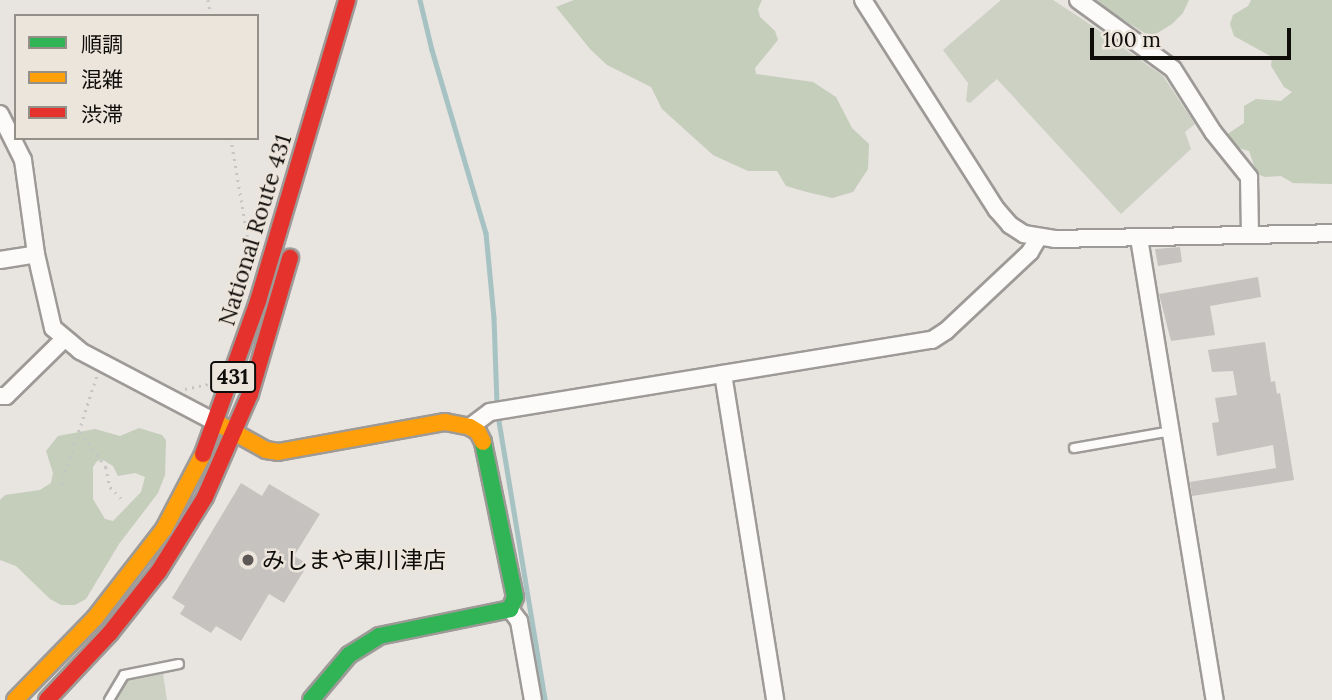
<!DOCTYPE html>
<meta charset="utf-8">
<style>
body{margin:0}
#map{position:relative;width:1332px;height:700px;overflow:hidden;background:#e8e4e0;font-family:Lora,"Noto Sans JP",serif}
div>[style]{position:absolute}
.green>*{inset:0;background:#ccd1c4}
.forest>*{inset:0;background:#c5cdbb}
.stream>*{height:4.5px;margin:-2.25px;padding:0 2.25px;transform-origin:2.25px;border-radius:2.25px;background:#a6c2c3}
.building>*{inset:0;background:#c5c2bf}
.path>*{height:2.5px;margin-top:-1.25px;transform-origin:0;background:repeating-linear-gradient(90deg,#c5c5c3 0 2px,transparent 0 7px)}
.roads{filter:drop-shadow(2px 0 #9d9a97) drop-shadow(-2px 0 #9d9a97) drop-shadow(0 2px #9d9a97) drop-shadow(0 -2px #9d9a97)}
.lane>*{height:8px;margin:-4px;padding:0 4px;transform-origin:4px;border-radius:4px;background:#fcfbfa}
.street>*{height:16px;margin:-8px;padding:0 8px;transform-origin:8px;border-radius:8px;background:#fcfbfa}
.fast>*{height:16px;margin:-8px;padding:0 8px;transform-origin:8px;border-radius:8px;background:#30b455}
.slow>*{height:16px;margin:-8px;padding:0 8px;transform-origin:8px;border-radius:8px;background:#ff9f0a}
.jam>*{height:16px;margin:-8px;padding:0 8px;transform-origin:8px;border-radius:8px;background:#e5322d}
.dots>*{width:19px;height:19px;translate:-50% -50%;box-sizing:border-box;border:4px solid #ece5dc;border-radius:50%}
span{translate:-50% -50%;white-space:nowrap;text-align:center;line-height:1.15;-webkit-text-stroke:5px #ece5dc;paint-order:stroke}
.shield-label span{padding:2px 5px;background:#ece5dc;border:2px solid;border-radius:5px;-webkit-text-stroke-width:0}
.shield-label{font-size:21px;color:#0f0d0a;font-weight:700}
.street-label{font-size:23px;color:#0f0d0a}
.poi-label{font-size:23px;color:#0f0d0a}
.left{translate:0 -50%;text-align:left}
.legend{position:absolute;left:14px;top:14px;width:245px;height:126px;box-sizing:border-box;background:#ece5dc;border:2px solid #948f88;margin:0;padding:9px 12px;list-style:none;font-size:21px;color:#0f0d0a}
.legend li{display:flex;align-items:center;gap:14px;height:35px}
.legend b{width:35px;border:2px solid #948f88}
.scale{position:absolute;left:1090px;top:28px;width:201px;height:32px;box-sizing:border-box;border:4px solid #0f0d0a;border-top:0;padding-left:9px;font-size:21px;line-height:24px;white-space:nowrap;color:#0f0d0a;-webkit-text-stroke:5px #ece5dc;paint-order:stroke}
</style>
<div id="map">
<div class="green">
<i style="clip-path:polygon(1001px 0,1053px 0,1085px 21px,1163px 76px,1195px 124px,1185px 132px,1191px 149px,1121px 214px,997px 79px,970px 103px,966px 101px,968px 83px,943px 50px)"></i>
<i style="clip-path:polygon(163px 674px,167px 700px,116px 700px,125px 681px)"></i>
</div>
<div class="forest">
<i style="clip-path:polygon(574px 0,762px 0,758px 9px,760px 17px,775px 31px,778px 40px,755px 68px,756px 74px,813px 82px,836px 97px,852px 128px,869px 144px,868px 169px,853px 192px,832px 198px,807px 192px,786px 186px,777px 171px,748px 171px,713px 155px,662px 109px,651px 87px,607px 65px,590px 49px,556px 7px)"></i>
<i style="clip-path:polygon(1092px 0,1189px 0,1183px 13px,1172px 24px,1151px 37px)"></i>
<i style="clip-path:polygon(1251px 0,1332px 0,1332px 184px,1293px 183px,1281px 176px,1265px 177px,1257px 174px,1249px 151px,1235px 147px,1226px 135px,1244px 123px,1244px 106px,1256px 99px,1281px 101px,1292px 92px,1284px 87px,1271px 66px,1272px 57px,1234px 36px,1230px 24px,1233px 15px,1248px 6px)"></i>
<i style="clip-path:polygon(evenodd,139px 428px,162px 435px,166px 440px,165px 475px,158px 493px,119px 544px,86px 599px,75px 605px,61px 605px,50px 599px,16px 566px,0 560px,0 500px,5px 495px,40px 490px,51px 483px,53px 473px,46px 451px,58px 436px,95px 429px,120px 436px,139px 428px,103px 460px,113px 466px,118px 476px,135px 473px,145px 477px,141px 492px,113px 521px,105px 519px,93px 499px,93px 467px,97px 461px,103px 460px)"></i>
</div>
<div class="stream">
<i style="left:420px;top:0;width:51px;rotate:76.5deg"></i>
<i style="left:432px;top:50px;width:191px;rotate:73.6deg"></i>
<i style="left:486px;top:233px;width:85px;rotate:84.6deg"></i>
<i style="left:494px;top:318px;width:88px;rotate:88deg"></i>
<i style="left:498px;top:415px;width:289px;rotate:80.6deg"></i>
</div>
<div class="building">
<i style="clip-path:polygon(1180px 247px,1182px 262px,1158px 266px,1155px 249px)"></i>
<i style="clip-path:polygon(1258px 277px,1261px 297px,1210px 306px,1215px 335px,1171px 341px,1159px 294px)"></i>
<i style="clip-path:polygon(1265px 342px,1271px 382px,1275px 381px,1277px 394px,1280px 393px,1294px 480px,1192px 496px,1190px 482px,1276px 468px,1273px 445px,1217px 456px,1212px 423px,1219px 422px,1215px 398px,1237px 395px,1233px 371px,1212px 372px,1208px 350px)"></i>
<i style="clip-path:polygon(241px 483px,262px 496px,269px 484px,320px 514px,294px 556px,308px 564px,284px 603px,269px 594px,241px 641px,216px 626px,211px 633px,180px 614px,185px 606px,172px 598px)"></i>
</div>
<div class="path">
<i style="left:208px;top:0;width:16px;rotate:79deg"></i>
<i style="left:231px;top:138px;width:116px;rotate:80.5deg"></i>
<i style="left:185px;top:389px;width:25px;rotate:-12deg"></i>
<i style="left:80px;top:432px;width:44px;rotate:53.4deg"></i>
<i style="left:106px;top:467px;width:20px;rotate:79deg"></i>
<i style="left:110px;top:487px;width:16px;rotate:45deg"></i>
<i style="left:61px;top:485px;width:116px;rotate:-71.9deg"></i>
</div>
<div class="roads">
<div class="lane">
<i style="left:1074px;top:448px;width:98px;rotate:-9.9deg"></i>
<i style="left:109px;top:700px;width:29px;rotate:-59deg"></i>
<i style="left:124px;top:675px;width:56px;rotate:-11.3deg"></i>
</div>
<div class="street">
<i style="left:863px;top:0;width:249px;rotate:57.5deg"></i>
<i style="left:997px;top:210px;width:20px;rotate:49deg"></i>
<i style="left:1010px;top:225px;width:17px;rotate:33deg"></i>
<i style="left:1024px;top:234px;width:31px;rotate:9deg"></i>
<i style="left:1055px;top:239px;width:277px;rotate:-1.2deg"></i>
<i style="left:1078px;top:0;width:117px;rotate:36deg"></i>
<i style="left:1173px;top:69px;width:75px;rotate:57.6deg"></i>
<i style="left:1213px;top:132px;width:58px;rotate:51.3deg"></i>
<i style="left:1249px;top:177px;width:58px;rotate:89deg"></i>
<i style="left:0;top:114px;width:51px;rotate:63.4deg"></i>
<i style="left:23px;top:160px;width:95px;rotate:82.1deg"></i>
<i style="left:36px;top:254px;width:76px;rotate:77.1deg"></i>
<i style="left:53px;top:328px;width:35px;rotate:40deg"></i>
<i style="left:80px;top:351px;width:155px;rotate:27.7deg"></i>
<i style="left:1139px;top:238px;width:468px;rotate:80.7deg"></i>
<i style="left:0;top:260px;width:36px;rotate:-9deg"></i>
<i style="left:723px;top:374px;width:330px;rotate:80.9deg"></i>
<i style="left:0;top:396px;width:6px"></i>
<i style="left:6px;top:396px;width:80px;rotate:-44.5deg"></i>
<i style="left:470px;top:427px;width:25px;rotate:-37deg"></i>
<i style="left:490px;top:412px;width:448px;rotate:-9.3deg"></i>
<i style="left:932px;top:340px;width:17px;rotate:-33deg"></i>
<i style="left:946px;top:331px;width:115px;rotate:-43.2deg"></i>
<i style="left:1030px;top:252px;width:16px;rotate:-60deg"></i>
<i style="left:510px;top:609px;width:15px;rotate:53deg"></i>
<i style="left:519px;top:621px;width:80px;rotate:80deg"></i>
</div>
<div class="fast">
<i style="left:311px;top:700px;width:59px;rotate:-49.8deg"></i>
<i style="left:349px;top:655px;width:36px;rotate:-32deg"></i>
<i style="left:379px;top:636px;width:134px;rotate:-11.6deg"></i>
<i style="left:510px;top:609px;width:13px;rotate:-67deg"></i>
<i style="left:515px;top:597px;width:158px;rotate:-101.7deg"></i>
</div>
<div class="slow">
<i style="left:221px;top:425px;width:51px;rotate:29.1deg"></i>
<i style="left:266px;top:450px;width:12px;rotate:9deg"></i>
<i style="left:278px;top:452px;width:170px;rotate:-10.2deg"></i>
<i style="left:445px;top:422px;width:25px;rotate:11deg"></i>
<i style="left:470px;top:427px;width:9px;rotate:32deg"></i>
<i style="left:478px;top:432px;width:11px;rotate:63deg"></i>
<i style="left:15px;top:700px;width:115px;rotate:-45.7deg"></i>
<i style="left:95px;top:618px;width:113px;rotate:-52.2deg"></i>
<i style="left:164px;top:529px;width:85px;rotate:-62.5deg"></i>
</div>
<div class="jam">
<i style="left:203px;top:454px;width:163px;rotate:-70.2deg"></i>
<i style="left:258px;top:301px;width:314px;rotate:-73.5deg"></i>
<i style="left:47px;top:700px;width:92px;rotate:-46.8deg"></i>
<i style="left:110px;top:633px;width:79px;rotate:-51.7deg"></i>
<i style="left:159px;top:571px;width:87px;rotate:-58.1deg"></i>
<i style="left:205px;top:497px;width:112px;rotate:-66.4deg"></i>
<i style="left:250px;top:394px;width:142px;rotate:-73.6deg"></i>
</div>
</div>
<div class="dots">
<i style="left:248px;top:560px;background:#5b5855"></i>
</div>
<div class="shield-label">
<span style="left:233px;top:377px">431</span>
</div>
<div class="street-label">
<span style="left:255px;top:230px;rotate:-73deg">National Route 431</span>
</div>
<div class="poi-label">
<span class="left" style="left:262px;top:560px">みしまや東川津店</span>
</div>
<ul class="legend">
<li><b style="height:9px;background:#30b455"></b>順調</li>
<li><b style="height:9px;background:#ff9f0a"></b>混雑</li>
<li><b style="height:9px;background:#e5322d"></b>渋滞</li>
</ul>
<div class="scale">100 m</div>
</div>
